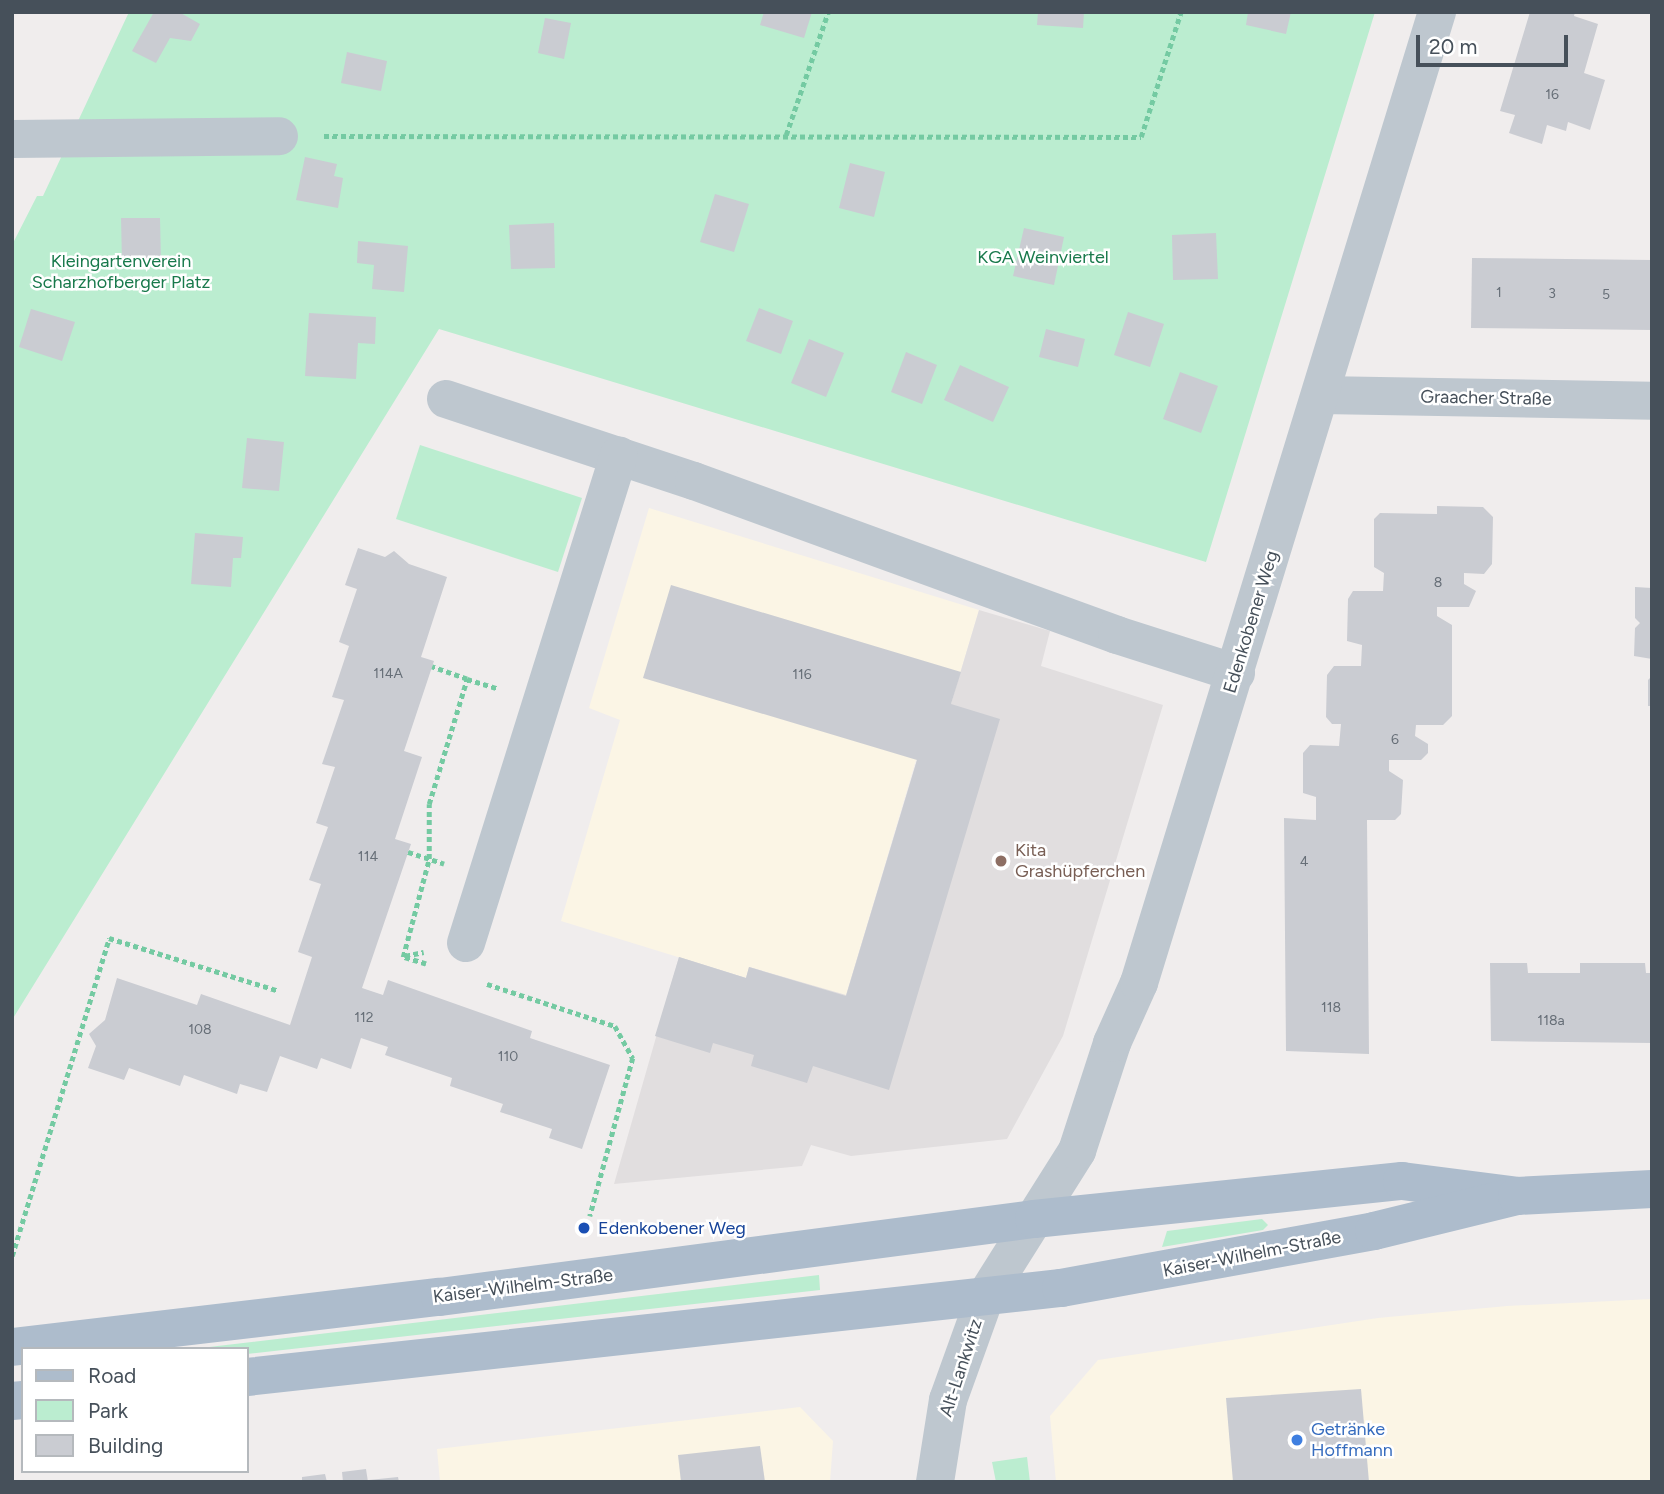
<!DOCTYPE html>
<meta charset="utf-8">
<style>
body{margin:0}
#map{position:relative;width:1664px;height:1494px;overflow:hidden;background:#f0eded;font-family:Figtree,sans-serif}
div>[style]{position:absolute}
.commercial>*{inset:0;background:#fbf5e5}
.education>*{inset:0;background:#e1dedf}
.green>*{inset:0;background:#bbedd0}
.building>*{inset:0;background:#caccd2}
.path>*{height:4.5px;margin-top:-2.25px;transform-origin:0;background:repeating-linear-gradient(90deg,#74caa2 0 5px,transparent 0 8.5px)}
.minor>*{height:38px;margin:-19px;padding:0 19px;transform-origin:19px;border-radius:19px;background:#bec7cf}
.major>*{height:38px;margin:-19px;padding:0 19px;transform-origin:19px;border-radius:19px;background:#adbccc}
.dots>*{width:19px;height:19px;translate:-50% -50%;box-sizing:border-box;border:4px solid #fff;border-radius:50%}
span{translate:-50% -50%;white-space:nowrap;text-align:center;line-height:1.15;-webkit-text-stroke:5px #fff;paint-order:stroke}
.number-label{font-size:14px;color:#676f78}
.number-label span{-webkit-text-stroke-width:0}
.park-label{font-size:18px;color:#18794b}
.street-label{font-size:18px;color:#46505a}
.education-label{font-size:18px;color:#785e54}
.left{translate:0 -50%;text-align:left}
.transit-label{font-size:18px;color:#164399}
.shop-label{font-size:18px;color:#366cbe}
.frame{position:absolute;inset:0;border:14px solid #46505a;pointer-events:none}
.legend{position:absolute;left:21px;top:1347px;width:228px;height:126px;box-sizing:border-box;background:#fff;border:2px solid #b5b9bd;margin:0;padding:9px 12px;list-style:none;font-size:21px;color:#46505a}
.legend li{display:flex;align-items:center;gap:14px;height:35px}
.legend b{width:35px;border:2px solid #b5b9bd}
.scale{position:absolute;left:1416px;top:35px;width:152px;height:32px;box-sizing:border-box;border:4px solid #46505a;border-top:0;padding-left:9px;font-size:21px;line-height:24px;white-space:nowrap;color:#46505a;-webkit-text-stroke:5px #fff;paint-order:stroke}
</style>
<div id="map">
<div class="commercial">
<i style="clip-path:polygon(649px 508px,979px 610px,933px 764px,916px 760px,846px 996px,750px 967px,746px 978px,561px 921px,620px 720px,589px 708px)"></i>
<i style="clip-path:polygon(1652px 1299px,1652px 1482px,1056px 1482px,1050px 1416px,1098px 1360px,1378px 1318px,1507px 1306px)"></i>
<i style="clip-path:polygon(800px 1407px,833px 1441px,830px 1482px,440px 1482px,437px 1449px)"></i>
</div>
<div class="education">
<i style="clip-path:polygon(979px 610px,1050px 631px,1041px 666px,1163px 705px,1063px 1036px,1007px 1139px,851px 1156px,811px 1145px,802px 1166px,614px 1184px,679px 957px,746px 978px,749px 967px,846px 995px,917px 760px,933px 764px)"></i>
</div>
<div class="green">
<i style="clip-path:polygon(129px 12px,1375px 12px,1206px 562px,439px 329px,12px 1020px,12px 245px,37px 196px,43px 196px)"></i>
<i style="clip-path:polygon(420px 445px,582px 498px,558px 572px,396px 519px)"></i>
<i style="clip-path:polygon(1262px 1219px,1268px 1225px,1263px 1230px,1162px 1247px,1167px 1231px)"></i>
<i style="clip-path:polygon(819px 1275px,820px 1290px,247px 1354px,247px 1349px,192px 1349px)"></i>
<i style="clip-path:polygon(1027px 1457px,1030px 1482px,996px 1482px,992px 1462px)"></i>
</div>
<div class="building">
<i style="clip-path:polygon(154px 12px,179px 12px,200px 24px,191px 41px,170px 38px,156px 63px,132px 51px)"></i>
<i style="clip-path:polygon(764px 12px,812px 12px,804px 38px,760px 25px)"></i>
<i style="clip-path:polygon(1038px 12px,1084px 12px,1083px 28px,1037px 25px)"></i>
<i style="clip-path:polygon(1248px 12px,1291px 12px,1286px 34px,1246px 25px)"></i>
<i style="clip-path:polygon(1530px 12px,1575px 12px,1574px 16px,1598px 24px,1584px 73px,1605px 80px,1590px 130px,1568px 122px,1566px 131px,1547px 125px,1542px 144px,1509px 133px,1515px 115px,1500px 111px)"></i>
<i style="clip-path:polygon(545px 18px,571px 23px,564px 59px,538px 53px)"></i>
<i style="clip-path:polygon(347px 52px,387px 61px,381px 91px,341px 83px)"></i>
<i style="clip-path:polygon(305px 157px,337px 164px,334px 176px,343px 178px,338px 208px,296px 200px)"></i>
<i style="clip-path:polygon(850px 163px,885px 172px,874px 217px,839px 208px)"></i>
<i style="clip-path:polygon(715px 194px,749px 204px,734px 252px,700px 242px)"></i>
<i style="clip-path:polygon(121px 218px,160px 218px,161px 261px,122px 262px)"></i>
<i style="clip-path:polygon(554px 223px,555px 268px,511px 269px,509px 225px)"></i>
<i style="clip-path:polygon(1024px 228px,1064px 237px,1054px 285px,1013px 276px)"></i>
<i style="clip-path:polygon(1216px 233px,1218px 279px,1173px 280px,1172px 235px)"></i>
<i style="clip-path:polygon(358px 241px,408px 246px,404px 292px,372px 289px,374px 265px,357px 263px)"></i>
<i style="clip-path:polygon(1472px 258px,1652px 260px,1652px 330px,1471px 328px)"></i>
<i style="clip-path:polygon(759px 308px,793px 321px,781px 354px,746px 341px)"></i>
<i style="clip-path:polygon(31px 309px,75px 322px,62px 361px,19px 347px)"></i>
<i style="clip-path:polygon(1128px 312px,1164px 324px,1150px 367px,1114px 355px)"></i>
<i style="clip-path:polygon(309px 313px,376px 317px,375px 344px,358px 343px,356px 379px,305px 376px)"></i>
<i style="clip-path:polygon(1046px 329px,1085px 339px,1078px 367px,1039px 357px)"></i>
<i style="clip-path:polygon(809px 339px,844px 353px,826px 397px,791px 383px)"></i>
<i style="clip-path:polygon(906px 352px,937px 365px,922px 404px,891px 392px)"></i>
<i style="clip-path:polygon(960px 365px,1009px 387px,993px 422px,944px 400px)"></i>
<i style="clip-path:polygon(1180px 372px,1218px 386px,1201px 433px,1163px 419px)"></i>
<i style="clip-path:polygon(247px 438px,284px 442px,279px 491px,242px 488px)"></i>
<i style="clip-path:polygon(1437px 506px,1483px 507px,1493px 517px,1492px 564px,1484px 574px,1464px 573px,1464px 584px,1476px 591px,1469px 607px,1437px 607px,1437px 616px,1452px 625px,1452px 716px,1443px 725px,1416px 725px,1415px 736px,1428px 744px,1428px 753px,1421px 760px,1389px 760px,1389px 771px,1403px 780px,1401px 814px,1395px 820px,1367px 820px,1369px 1054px,1286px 1051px,1284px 818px,1316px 820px,1316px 797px,1303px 793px,1303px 753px,1310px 745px,1339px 746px,1341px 724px,1332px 724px,1326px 717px,1327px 675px,1334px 666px,1361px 666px,1362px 645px,1347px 641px,1348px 599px,1353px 591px,1383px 591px,1384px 573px,1374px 567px,1374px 519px,1380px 513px,1437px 514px)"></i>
<i style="clip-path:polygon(195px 533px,243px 537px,241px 558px,233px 558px,231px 587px,191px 584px)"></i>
<i style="clip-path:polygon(358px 548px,385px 557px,394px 551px,409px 564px,447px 577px,421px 657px,434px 661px,404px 751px,422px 757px,395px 839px,411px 844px,362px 988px,383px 995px,388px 980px,532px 1031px,530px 1038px,610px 1065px,582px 1149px,549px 1138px,552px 1129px,500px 1112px,503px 1104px,450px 1086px,452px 1078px,385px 1055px,388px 1047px,361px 1038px,351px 1069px,321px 1058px,317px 1069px,280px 1056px,267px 1092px,240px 1084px,237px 1094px,184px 1075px,180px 1086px,129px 1068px,124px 1080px,88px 1068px,96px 1046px,89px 1034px,105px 1020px,117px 978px,197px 1005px,201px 994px,290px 1025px,312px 957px,298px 952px,321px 884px,309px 880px,328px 827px,316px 823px,335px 767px,322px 764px,344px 700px,332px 697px,349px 646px,339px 642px,357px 589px,345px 585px)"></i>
<i style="clip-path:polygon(671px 585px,961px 672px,951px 704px,1000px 719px,889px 1090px,813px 1066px,807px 1083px,751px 1066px,754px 1055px,713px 1043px,710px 1053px,655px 1036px,679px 957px,746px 978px,749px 967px,846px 996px,917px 760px,643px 678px)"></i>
<i style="clip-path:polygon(1635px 587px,1652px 588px,1652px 659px,1634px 656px,1635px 628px,1640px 623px,1635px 618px)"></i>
<i style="clip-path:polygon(1652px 676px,1652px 706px,1648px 706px,1648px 680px)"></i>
<i style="clip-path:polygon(1490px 963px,1527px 963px,1528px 973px,1580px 973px,1580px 963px,1645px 963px,1646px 973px,1652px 973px,1652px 1043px,1491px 1041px)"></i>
<i style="clip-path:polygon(1361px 1389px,1369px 1482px,1233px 1482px,1226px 1398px)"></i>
<i style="clip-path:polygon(760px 1446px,765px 1482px,681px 1482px,678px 1455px)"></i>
<i style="clip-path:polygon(366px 1469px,368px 1482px,343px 1482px,342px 1472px)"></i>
<i style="clip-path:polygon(325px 1474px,327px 1482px,302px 1482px,302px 1477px)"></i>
<i style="clip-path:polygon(398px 1477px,399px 1482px,369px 1482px,369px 1480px)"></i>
</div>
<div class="path">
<i style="left:786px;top:135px;width:130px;rotate:-71.1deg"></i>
<i style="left:324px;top:136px;width:817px;rotate:0.07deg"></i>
<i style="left:1141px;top:137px;width:131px;rotate:-72.3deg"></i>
<i style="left:467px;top:679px;width:31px;rotate:17deg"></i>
<i style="left:408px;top:852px;width:38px;rotate:18deg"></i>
<i style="left:405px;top:956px;width:19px;rotate:-12deg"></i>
<i style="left:426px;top:964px;width:24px;rotate:-163deg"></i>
<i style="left:403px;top:957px;width:101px;rotate:-75.1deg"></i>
<i style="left:429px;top:859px;width:55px;rotate:-90deg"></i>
<i style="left:429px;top:804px;width:131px;rotate:-73.1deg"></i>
<i style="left:467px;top:679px;width:37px;rotate:-161deg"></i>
<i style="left:487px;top:984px;width:135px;rotate:18.2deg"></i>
<i style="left:615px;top:1026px;width:37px;rotate:61deg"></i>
<i style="left:633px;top:1058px;width:164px;rotate:105.2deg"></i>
<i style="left:12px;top:1256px;width:332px;rotate:-73deg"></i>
<i style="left:109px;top:938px;width:178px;rotate:17.3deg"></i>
</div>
<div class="minor">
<i style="left:12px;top:139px;width:267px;rotate:-0.6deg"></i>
<i style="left:1321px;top:395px;width:331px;rotate:1deg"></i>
<i style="left:446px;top:399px;width:261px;rotate:18.3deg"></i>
<i style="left:694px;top:481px;width:450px;rotate:20deg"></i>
<i style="left:1117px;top:635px;width:125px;rotate:17.7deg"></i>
<i style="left:466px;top:943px;width:511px;rotate:-72.59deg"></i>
<i style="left:935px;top:1482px;width:83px;rotate:-81deg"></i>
<i style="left:948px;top:1400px;width:109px;rotate:-70.2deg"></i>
<i style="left:985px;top:1297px;width:173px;rotate:-57.8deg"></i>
<i style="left:1077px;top:1151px;width:114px;rotate:-72deg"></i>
<i style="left:1112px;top:1043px;width:66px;rotate:-65.8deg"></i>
<i style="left:1139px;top:983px;width:1016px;rotate:-72.94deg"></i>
</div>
<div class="major">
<i style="left:12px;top:1347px;width:431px;rotate:-6.7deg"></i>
<i style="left:440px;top:1297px;width:599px;rotate:-7.48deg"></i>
<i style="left:1034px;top:1219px;width:370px;rotate:-5.9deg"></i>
<i style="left:1402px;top:1181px;width:116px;rotate:7.4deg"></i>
<i style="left:247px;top:1377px;width:819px;rotate:-6.24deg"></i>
<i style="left:1061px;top:1288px;width:318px;rotate:-10.3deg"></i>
<i style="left:1374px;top:1231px;width:147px;rotate:-13.8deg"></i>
<i style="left:1517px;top:1196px;width:135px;rotate:-3deg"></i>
<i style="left:12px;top:1401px;width:11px;rotate:-5deg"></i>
</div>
<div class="dots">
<i style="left:1001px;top:861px;background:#8d6e63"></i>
<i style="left:584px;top:1228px;background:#1a4fb4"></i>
<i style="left:1297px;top:1440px;background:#3f7fe0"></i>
</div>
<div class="number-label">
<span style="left:1552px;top:95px">16</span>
<span style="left:1499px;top:293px">1</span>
<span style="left:1552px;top:294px">3</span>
<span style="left:1606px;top:295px">5</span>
<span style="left:1438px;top:583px">8</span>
<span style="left:388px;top:674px">114A</span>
<span style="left:802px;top:675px">116</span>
<span style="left:1395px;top:740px">6</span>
<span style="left:368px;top:857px">114</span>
<span style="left:1304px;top:862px">4</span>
<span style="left:1331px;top:1008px">118</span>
<span style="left:364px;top:1018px">112</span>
<span style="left:1551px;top:1021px">118a</span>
<span style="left:200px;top:1030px">108</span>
<span style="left:508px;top:1057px">110</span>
</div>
<div class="park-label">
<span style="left:1043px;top:257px">KGA Weinviertel</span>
<span style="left:121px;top:272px">Kleingartenverein<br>Scharzhofberger Platz</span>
</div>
<div class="street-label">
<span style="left:1486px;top:398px;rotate:1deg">Graacher Straße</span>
<span style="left:1251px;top:622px;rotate:-73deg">Edenkobener Weg</span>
<span style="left:1252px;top:1254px;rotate:-11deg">Kaiser-Wilhelm-Straße</span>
<span style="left:523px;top:1286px;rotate:-7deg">Kaiser-Wilhelm-Straße</span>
<span style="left:961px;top:1368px;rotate:-72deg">Alt-Lankwitz</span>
</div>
<div class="education-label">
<span class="left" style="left:1015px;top:861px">Kita<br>Grashüpferchen</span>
</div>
<div class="transit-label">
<span class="left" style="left:598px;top:1228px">Edenkobener Weg</span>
</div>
<div class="shop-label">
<span class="left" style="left:1311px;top:1440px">Getränke<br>Hoffmann</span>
</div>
<div class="frame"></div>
<ul class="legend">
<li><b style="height:9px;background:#adbccc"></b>Road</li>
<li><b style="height:19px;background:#bbedd0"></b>Park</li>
<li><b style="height:19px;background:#caccd2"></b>Building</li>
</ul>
<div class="scale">20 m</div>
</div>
